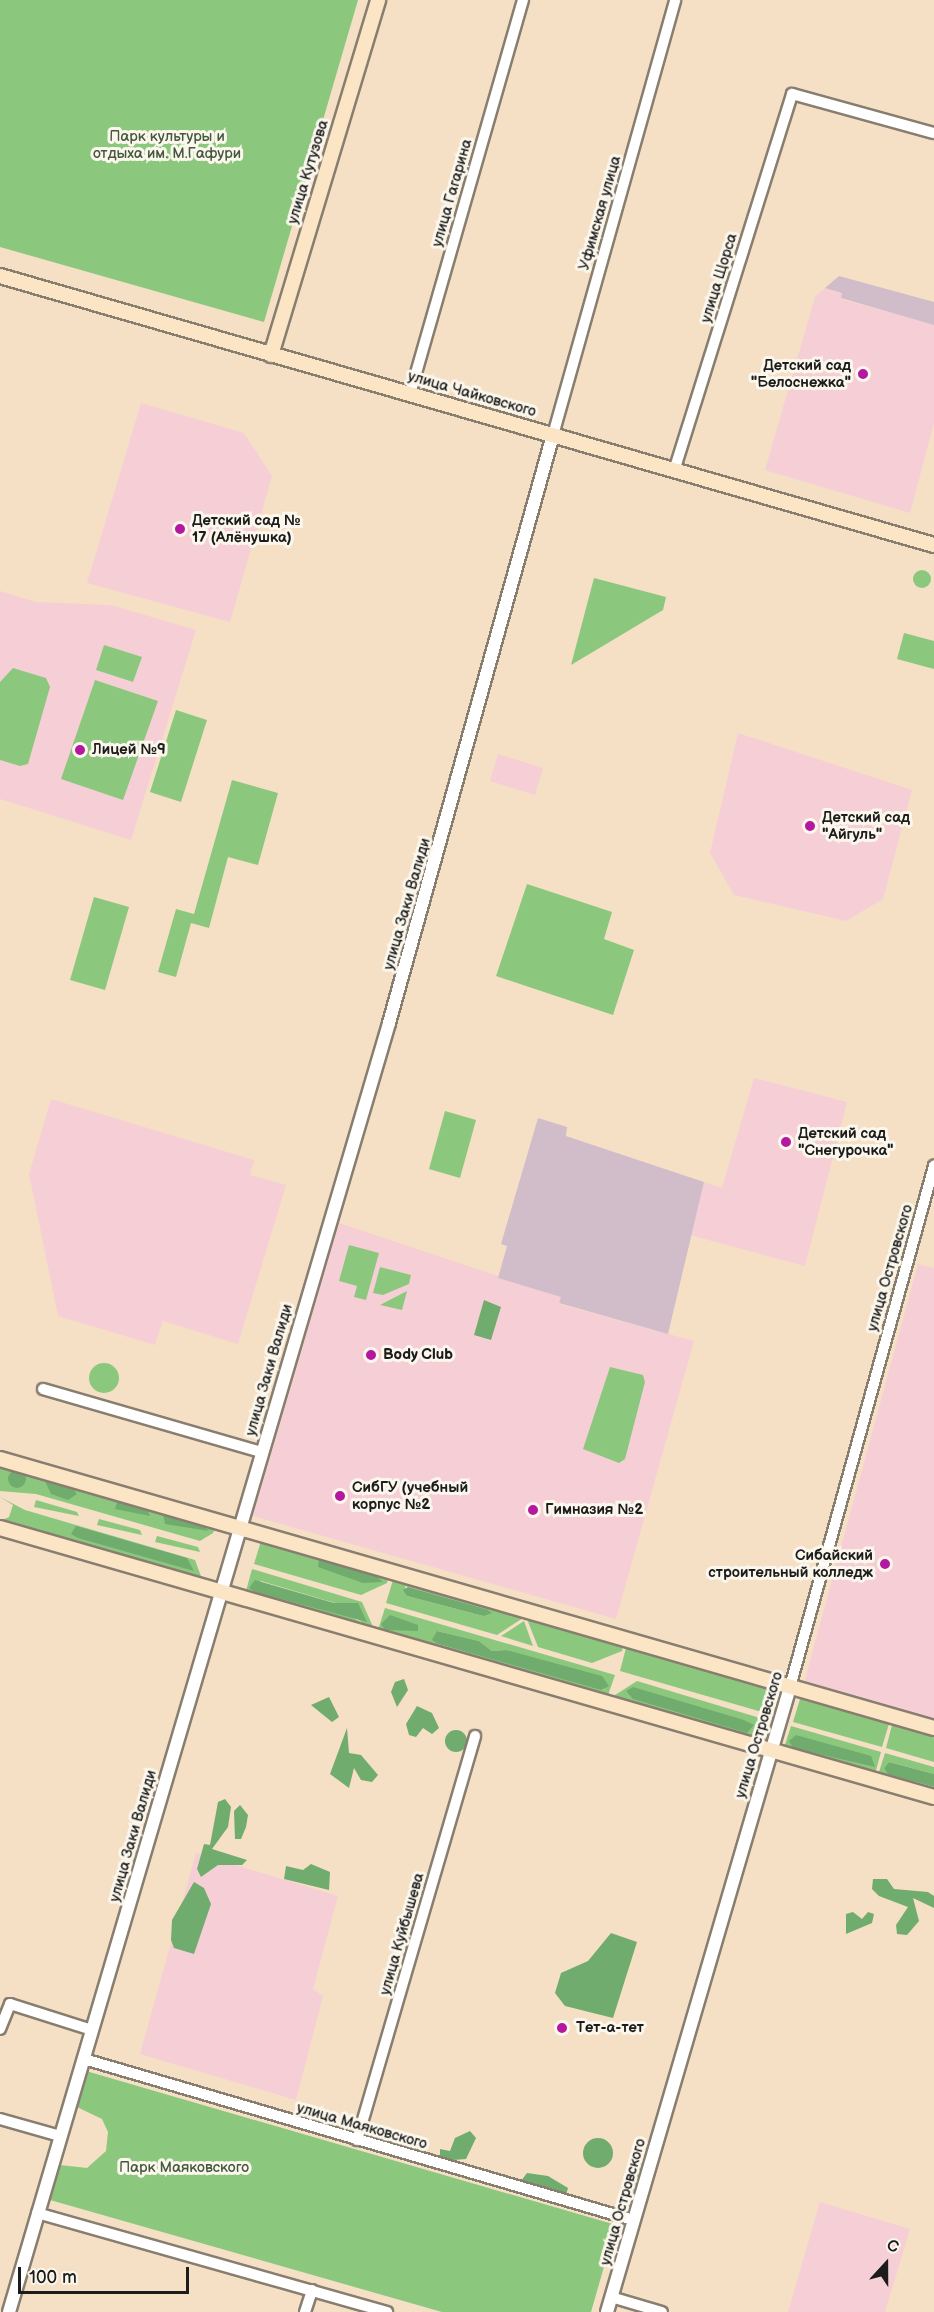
<!DOCTYPE html>
<meta charset="utf-8">
<style>
body{margin:0}
#map{position:relative;width:934px;height:2312px;overflow:hidden;background:#f5dfc5;font-family:"Balsamiq Sans",sans-serif}
div>[style]{position:absolute}
.built>*{inset:0;background:#f6cfd6}
.industrial>*{inset:0;background:#d1bdc9}
.green>*{inset:0;background:#8bc87e}
.round{border-radius:50%}
.forest>*{inset:0;background:#70ac6d}
.roads{filter:drop-shadow(2px 0 #887e70) drop-shadow(-2px 0 #887e70) drop-shadow(0 2px #887e70) drop-shadow(0 -2px #887e70)}
.minor>*{height:10px;margin:-5px;padding:0 5px;transform-origin:5px;border-radius:5px;background:#fff}
.tertiary>*{height:12px;margin:-6px;padding:0 6px;transform-origin:6px;border-radius:6px;background:#fff}
.secondary>*{height:14px;margin:-7px;padding:0 7px;transform-origin:7px;border-radius:7px;background:#fce5c4}
.dots>*{width:16px;height:16px;translate:-50% -50%;box-sizing:border-box;border:3px solid #fbf7ec;border-radius:50%}
span{translate:-50% -50%;white-space:nowrap;text-align:center;line-height:1.15;-webkit-text-stroke:6px #fbf7ec;paint-order:stroke}
.park-label{font-size:15px;color:#43583e}
.street-label{font-size:15px;color:#1c1c1c}
.poi-label{font-size:15px;color:#1c1c1c;font-weight:700}
.right{translate:-100% -50%;text-align:right}
.left{translate:0 -50%;text-align:left}
.north{position:absolute;left:856px;top:2234px;width:60px;height:60px;-webkit-text-stroke:4px #fbf7ec;paint-order:stroke;rotate:21deg;font-size:16px;font-weight:700;line-height:24px;text-align:center;color:#1c1c1c}
.north::after{content:'';display:block;margin:auto;width:21px;height:27px;background:#1c1c1c;clip-path:polygon(50% 0,100% 100%,50% 72%,0 100%)}
.scale{position:absolute;left:18px;top:2267px;width:171px;height:27px;box-sizing:border-box;border:3px solid #1c1c1c;border-top:0;padding-left:8px;font-size:18px;line-height:21px;white-space:nowrap;color:#1c1c1c;-webkit-text-stroke:4px #fbf7ec;paint-order:stroke}
</style>
<div id="map">
<div class="built">
<i style="clip-path:polygon(825px 288px,842px 293px,841px 299px,934px 324px,934px 423px,910px 513px,765px 470px,815px 297px)"></i>
<i style="clip-path:polygon(141px 403px,244px 433px,272px 476px,230px 622px,87px 583px)"></i>
<i style="clip-path:polygon(0 591px,36px 602px,111px 605px,196px 630px,131px 840px,0 799px)"></i>
<i style="clip-path:polygon(738px 733px,912px 790px,883px 899px,846px 921px,734px 895px,710px 853px)"></i>
<i style="clip-path:polygon(498px 754px,543px 768px,535px 795px,490px 781px)"></i>
<i style="clip-path:polygon(754px 1078px,847px 1102px,805px 1266px,690px 1235px,704px 1182px,722px 1188px)"></i>
<i style="clip-path:polygon(51px 1099px,254px 1160px,250px 1175px,286px 1185px,238px 1344px,163px 1321px,155px 1345px,58px 1316px,29px 1174px)"></i>
<i style="clip-path:polygon(339px 1223px,561px 1297px,559px 1304px,694px 1341px,616px 1619px,253px 1516px)"></i>
<i style="clip-path:polygon(918px 1264px,934px 1268px,934px 1725px,808px 1690px,804px 1683px)"></i>
<i style="clip-path:polygon(196px 1853px,338px 1896px,313px 1989px,323px 1996px,296px 2100px,140px 2054px)"></i>
<i style="clip-path:polygon(820px 2202px,910px 2229px,885px 2312px,788px 2312px)"></i>
</div>
<div class="industrial">
<i style="clip-path:polygon(839px 276px,934px 302px,934px 325px,841px 298px,842px 293px,825px 288px)"></i>
<i style="clip-path:polygon(538px 1118px,567px 1127px,566px 1136px,704px 1182px,668px 1334px,559px 1303px,561px 1297px,498px 1278px,507px 1246px,501px 1244px)"></i>
</div>
<div class="green">
<i style="clip-path:polygon(0 0,358px 0,264px 322px,0 247px)"></i>
<i class="round" style="left:913px;top:570px;width:18px;height:18px"></i>
<i style="clip-path:polygon(594px 578px,666px 597px,663px 610px,571px 665px)"></i>
<i style="clip-path:polygon(904px 633px,934px 641px,934px 669px,897px 659px)"></i>
<i style="clip-path:polygon(104px 645px,142px 657px,133px 682px,96px 670px)"></i>
<i style="clip-path:polygon(13px 668px,46px 678px,50px 687px,28px 764px,20px 766px,0 760px,0 682px)"></i>
<i style="clip-path:polygon(95px 680px,158px 701px,123px 800px,61px 779px)"></i>
<i style="clip-path:polygon(176px 710px,207px 720px,181px 802px,150px 792px)"></i>
<i style="clip-path:polygon(232px 780px,278px 793px,258px 865px,228px 857px,209px 928px,191px 923px,176px 977px,158px 972px,176px 909px,194px 914px)"></i>
<i style="clip-path:polygon(527px 884px,612px 912px,604px 939px,634px 950px,613px 1015px,496px 976px)"></i>
<i style="clip-path:polygon(94px 897px,129px 907px,105px 990px,70px 980px)"></i>
<i style="clip-path:polygon(445px 1111px,476px 1120px,460px 1178px,429px 1169px)"></i>
<i style="clip-path:polygon(349px 1245px,379px 1253px,366px 1300px,354px 1297px,357px 1286px,339px 1281px)"></i>
<i style="clip-path:polygon(380px 1267px,411px 1275px,409px 1284px,383px 1295px,373px 1293px)"></i>
<i style="clip-path:polygon(407px 1291px,402px 1310px,380px 1305px)"></i>
<i class="round" style="left:89px;top:1363px;width:30px;height:30px"></i>
<i style="clip-path:polygon(610px 1367px,643px 1375px,645px 1382px,625px 1459px,619px 1463px,583px 1449px)"></i>
<i style="clip-path:polygon(0 1467px,215px 1528px,213px 1533px,200px 1541px,36px 1494px,0 1491px)"></i>
<i style="clip-path:polygon(0 1497px,25px 1510px,195px 1560px,202px 1579px,0 1521px,9px 1517px,13px 1505px)"></i>
<i style="clip-path:polygon(36px 1500px,77px 1512px,79px 1516px,34px 1507px)"></i>
<i style="clip-path:polygon(99px 1519px,140px 1530px,142px 1535px,97px 1525px)"></i>
<i style="clip-path:polygon(157px 1536px,198px 1547px,200px 1552px,155px 1542px)"></i>
<i style="clip-path:polygon(261px 1541px,388px 1578px,387px 1583px,361px 1595px,254px 1564px)"></i>
<i style="clip-path:polygon(evenodd,252px 1569px,362px 1602px,374px 1629px,246px 1591px,252px 1569px,261px 1581px,335px 1603px,363px 1623px,343px 1613px,249px 1588px,261px 1581px)"></i>
<i style="clip-path:polygon(evenodd,393px 1580px,523px 1618px,497px 1635px,386px 1603px,393px 1580px,405px 1586px,408px 1587px,486px 1609px,483px 1616px,407px 1596px,405px 1586px)"></i>
<i style="clip-path:polygon(evenodd,385px 1608px,615px 1675px,608px 1695px,378px 1630px,385px 1608px,437px 1631px,479px 1641px,492px 1651px,506px 1650px,606px 1690px,438px 1644px,437px 1631px)"></i>
<i style="clip-path:polygon(527px 1619px,623px 1647px,622px 1651px,592px 1663px,538px 1647px)"></i>
<i style="clip-path:polygon(524px 1621px,533px 1646px,501px 1636px)"></i>
<i style="clip-path:polygon(626px 1648px,770px 1690px,762px 1712px,620px 1671px)"></i>
<i style="clip-path:polygon(637px 1681px,760px 1718px,752px 1738px,612px 1697px)"></i>
<i style="clip-path:polygon(800px 1699px,889px 1724px,882px 1747px,793px 1722px)"></i>
<i style="clip-path:polygon(892px 1725px,934px 1737px,934px 1762px,886px 1748px)"></i>
<i style="clip-path:polygon(791px 1726px,881px 1752px,875px 1774px,784px 1748px)"></i>
<i style="clip-path:polygon(885px 1753px,934px 1767px,934px 1774px,889px 1762px,884px 1768px,934px 1790px,878px 1775px)"></i>
<i style="clip-path:polygon(86px 2071px,616px 2225px,591px 2312px,442px 2312px,50px 2200px,60px 2165px,87px 2168px,106px 2151px,108px 2132px,102px 2119px,77px 2107px)"></i>
</div>
<div class="forest">
<i style="clip-path:polygon(484px 1300px,501px 1307px,491px 1340px,474px 1335px)"></i>
<i class="round" style="left:8px;top:1470px;width:18px;height:18px"></i>
<i style="clip-path:polygon(45px 1481px,74px 1490px,77px 1494px,68px 1500px,51px 1494px)"></i>
<i style="clip-path:polygon(117px 1502px,148px 1511px,150px 1516px,115px 1509px)"></i>
<i style="clip-path:polygon(163px 1514px,203px 1526px,209px 1531px,165px 1524px)"></i>
<i style="clip-path:polygon(76px 1526px,187px 1558px,194px 1571px,78px 1538px,71px 1534px)"></i>
<i style="clip-path:polygon(319px 1560px,376px 1576px,383px 1582px,363px 1583px,318px 1567px)"></i>
<i style="clip-path:polygon(255px 1580px,334px 1603px,358px 1603px,367px 1622px,255px 1592px,249px 1588px)"></i>
<i style="clip-path:polygon(408px 1587px,486px 1609px,492px 1613px,483px 1616px,407px 1596px,403px 1590px)"></i>
<i style="clip-path:polygon(390px 1615px,418px 1625px,418px 1631px,385px 1630px,381px 1624px)"></i>
<i style="clip-path:polygon(437px 1631px,479px 1641px,492px 1651px,506px 1650px,602px 1676px,609px 1686px,601px 1690px,438px 1644px,432px 1640px)"></i>
<i style="clip-path:polygon(404px 1679px,408px 1690px,397px 1707px,391px 1692px,395px 1682px)"></i>
<i style="clip-path:polygon(633px 1687px,744px 1720px,754px 1725px,747px 1733px,633px 1699px,626px 1691px)"></i>
<i style="clip-path:polygon(329px 1697px,339px 1717px,332px 1722px,311px 1705px)"></i>
<i style="clip-path:polygon(417px 1706px,432px 1713px,439px 1728px,432px 1734px,423px 1728px,416px 1737px,409px 1735px,406px 1724px)"></i>
<i style="clip-path:polygon(347px 1728px,349px 1753px,361px 1755px,378px 1775px,372px 1782px,361px 1780px,354px 1768px,349px 1788px,330px 1774px)"></i>
<i class="round" style="left:445px;top:1730px;width:22px;height:22px"></i>
<i style="clip-path:polygon(796px 1735px,871px 1756px,875px 1767px,793px 1748px,789px 1741px)"></i>
<i style="clip-path:polygon(889px 1762px,934px 1774px,934px 1787px,888px 1774px,884px 1768px)"></i>
<i style="clip-path:polygon(225px 1799px,231px 1807px,228px 1827px,212px 1849px,247px 1860px,242px 1865px,218px 1865px,201px 1877px,197px 1869px,204px 1844px,210px 1845px,218px 1802px)"></i>
<i style="clip-path:polygon(240px 1805px,248px 1815px,246px 1827px,241px 1839px,235px 1839px,234px 1811px)"></i>
<i style="clip-path:polygon(311px 1864px,330px 1872px,329px 1890px,284px 1879px,286px 1866px,303px 1870px)"></i>
<i style="clip-path:polygon(873px 1879px,887px 1879px,894px 1889px,928px 1892px,934px 1896px,934px 1908px,913px 1898px,919px 1921px,907px 1935px,897px 1934px,896px 1925px,908px 1907px,879px 1896px,872px 1889px)"></i>
<i style="clip-path:polygon(194px 1882px,204px 1888px,211px 1904px,194px 1954px,174px 1948px,171px 1940px,172px 1920px)"></i>
<i style="clip-path:polygon(853px 1912px,862px 1919px,868px 1912px,874px 1914px,872px 1923px,846px 1934px,846px 1914px)"></i>
<i style="clip-path:polygon(611px 1933px,637px 1942px,613px 2018px,565px 2006px,555px 1993px,561px 1973px,588px 1961px)"></i>
<i style="clip-path:polygon(470px 2131px,476px 2138px,466px 2159px,440px 2161px,440px 2149px,450px 2151px,455px 2138px)"></i>
<i class="round" style="left:583px;top:2138px;width:30px;height:30px"></i>
<i style="clip-path:polygon(639px 2158px,645px 2167px,626px 2205px,624px 2185px,634px 2159px)"></i>
<i style="clip-path:polygon(527px 2173px,548px 2176px,568px 2188px,566px 2195px,521px 2181px)"></i>
</div>
<div class="roads">
<div class="minor">
<i style="left:410px;top:394px;width:410px;rotate:-74deg"></i>
<i style="left:553px;top:435px;width:452px;rotate:-74.3deg"></i>
<i style="left:674px;top:471px;width:395px;rotate:-72.6deg"></i>
<i style="left:792px;top:94px;width:147px;rotate:15.4deg"></i>
<i style="left:43px;top:1389px;width:227px;rotate:16.1deg"></i>
<i style="left:790px;top:1687px;width:541px;rotate:-74.55deg"></i>
<i style="left:0;top:2029px;width:27px;rotate:-68deg"></i>
<i style="left:10px;top:2004px;width:86px;rotate:17.6deg"></i>
<i style="left:84px;top:2059px;width:572px;rotate:16.34deg"></i>
<i style="left:0;top:2119px;width:62px;rotate:15.8deg"></i>
<i style="left:357px;top:2140px;width:421px;rotate:-73.7deg"></i>
<i style="left:37px;top:2213px;width:364px;rotate:15.8deg"></i>
<i style="left:611px;top:2297px;width:53px;rotate:16.4deg"></i>
<i style="left:305px;top:2312px;width:23px;rotate:-72deg"></i>
</div>
<div class="tertiary">
<i style="left:9px;top:2312px;width:1344px;rotate:-73.57deg"></i>
<i style="left:389px;top:1023px;width:610px;rotate:-74.42deg"></i>
<i style="left:607px;top:2312px;width:651px;rotate:-73.68deg"></i>
</div>
<div class="secondary">
<i style="left:0;top:276px;width:972px;rotate:16.07deg"></i>
<i style="left:271px;top:355px;width:371px;rotate:-73.2deg"></i>
<i style="left:0;top:1459px;width:972px;rotate:16.07deg"></i>
<i style="left:0;top:1528px;width:972px;rotate:16.07deg"></i>
</div>
</div>
<div class="dots">
<i style="left:863px;top:374px;background:#b5179e"></i>
<i style="left:180px;top:529px;background:#b5179e"></i>
<i style="left:80px;top:750px;background:#b5179e"></i>
<i style="left:810px;top:826px;background:#b5179e"></i>
<i style="left:786px;top:1142px;background:#b5179e"></i>
<i style="left:371px;top:1355px;background:#b5179e"></i>
<i style="left:340px;top:1496px;background:#b5179e"></i>
<i style="left:533px;top:1510px;background:#b5179e"></i>
<i style="left:885px;top:1564px;background:#b5179e"></i>
<i style="left:562px;top:2028px;background:#b5179e"></i>
</div>
<div class="park-label">
<span style="left:167px;top:145px">Парк культуры и<br>отдыха им. М.Гафури</span>
<span style="left:184px;top:2168px">Парк Маяковского</span>
</div>
<div class="street-label">
<span style="left:308px;top:172px;rotate:-73deg">улица Кутузова</span>
<span style="left:452px;top:193px;rotate:-74deg">улица Гагарина</span>
<span style="left:600px;top:213px;rotate:-74deg">Уфимская улица</span>
<span style="left:719px;top:278px;rotate:-73deg">улица Щорса</span>
<span style="left:472px;top:394px;rotate:16deg">улица Чайковского</span>
<span style="left:407px;top:904px;rotate:-74deg">улица Заки Валиди</span>
<span style="left:890px;top:1268px;rotate:-74deg">улица Островского</span>
<span style="left:269px;top:1370px;rotate:-74deg">улица Заки Валиди</span>
<span style="left:759px;top:1735px;rotate:-73deg">улица Островского</span>
<span style="left:133px;top:1836px;rotate:-74deg">улица Заки Валиди</span>
<span style="left:402px;top:1934px;rotate:-74deg">улица Куйбышева</span>
<span style="left:362px;top:2126px;rotate:16deg">улица Маяковского</span>
<span style="left:623px;top:2202px;rotate:-74deg">улица Островского</span>
</div>
<div class="poi-label">
<span class="right" style="left:851px;top:374px">Детский сад<br>"Белоснежка"</span>
<span class="left" style="left:192px;top:529px">Детский сад №<br>17 (Алёнушка)</span>
<span class="left" style="left:92px;top:750px">Лицей №9</span>
<span class="left" style="left:822px;top:826px">Детский сад<br>"Айгуль"</span>
<span class="left" style="left:798px;top:1142px">Детский сад<br>"Снегурочка"</span>
<span class="left" style="left:383px;top:1355px">Body Club</span>
<span class="left" style="left:352px;top:1496px">СибГУ (учебный<br>корпус №2</span>
<span class="left" style="left:545px;top:1510px">Гимназия №2</span>
<span class="right" style="left:873px;top:1564px">Сибайский<br>строительный колледж</span>
<span class="left" style="left:576px;top:2028px">Тет-а-тет</span>
</div>
<div class="north">С</div>
<div class="scale">100 m</div>
</div>
